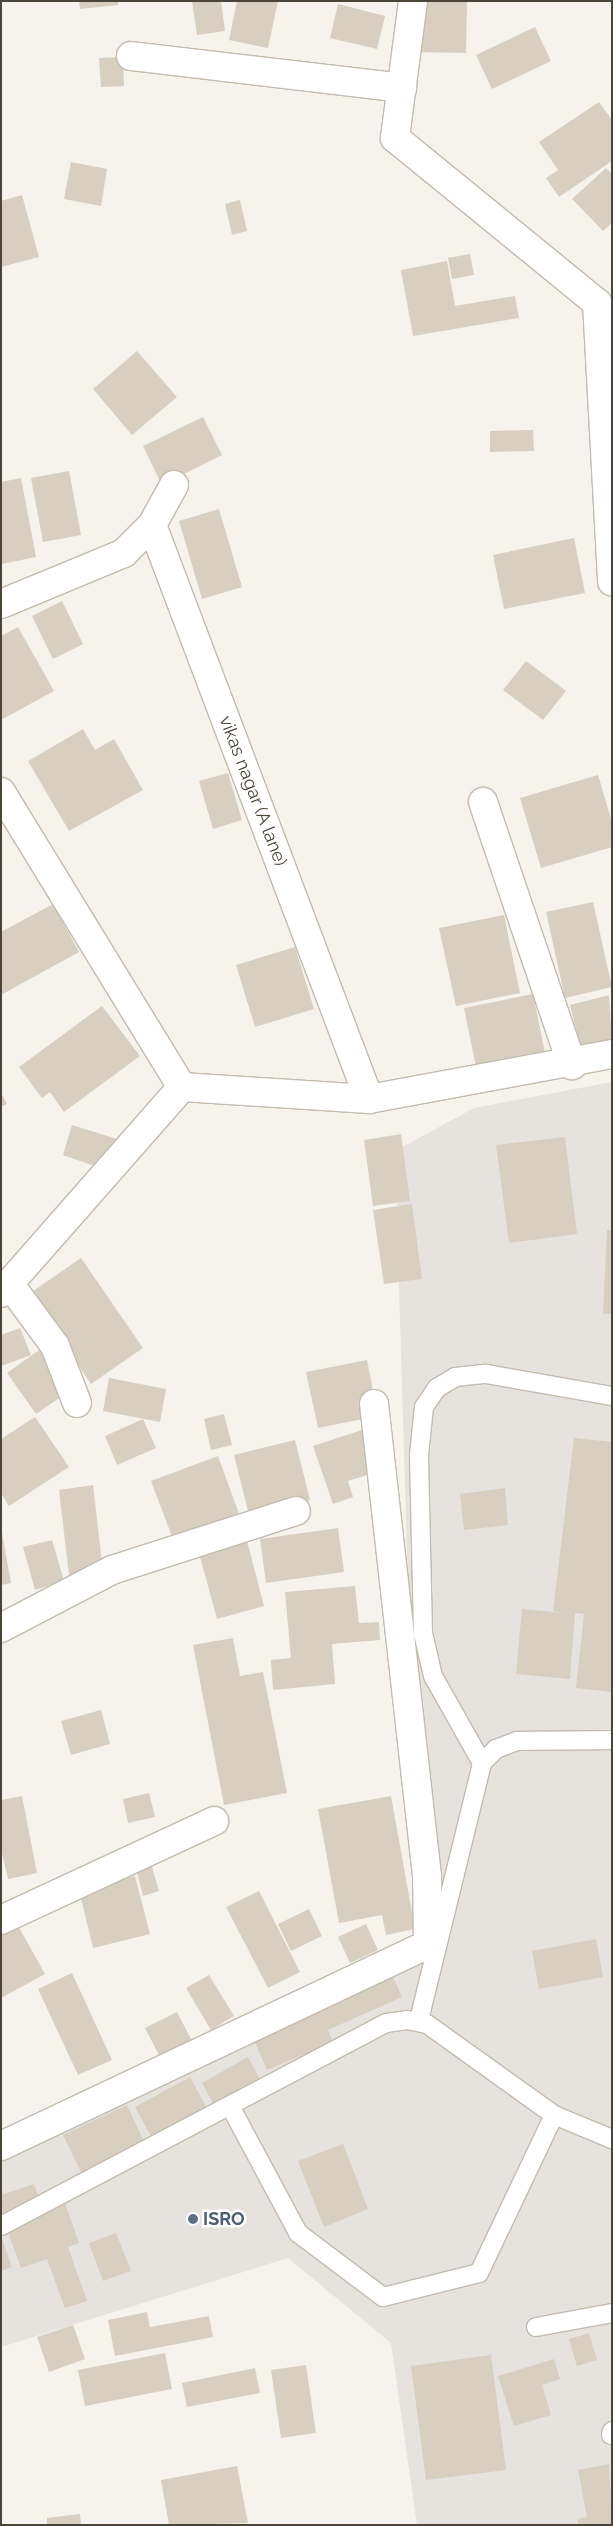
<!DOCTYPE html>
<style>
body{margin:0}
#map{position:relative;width:613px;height:2526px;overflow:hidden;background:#f6f3ec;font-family:Raleway,sans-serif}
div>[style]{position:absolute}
.industrial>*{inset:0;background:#e6e2dd}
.building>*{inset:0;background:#d8cfc1}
.roads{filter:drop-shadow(1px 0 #c2bbae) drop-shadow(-1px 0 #c2bbae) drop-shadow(0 1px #c2bbae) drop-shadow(0 -1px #c2bbae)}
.lane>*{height:18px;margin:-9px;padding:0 9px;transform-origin:9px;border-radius:9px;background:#fff}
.street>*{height:28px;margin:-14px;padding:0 14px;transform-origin:14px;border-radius:14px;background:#fff}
.dots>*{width:14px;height:14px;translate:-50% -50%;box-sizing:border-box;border:2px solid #fff;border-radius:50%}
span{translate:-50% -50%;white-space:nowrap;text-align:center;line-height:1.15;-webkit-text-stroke:5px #fff;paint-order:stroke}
.street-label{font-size:18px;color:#4b4439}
.service-label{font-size:18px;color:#4e5e75;font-weight:700}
.left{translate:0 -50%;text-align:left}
.frame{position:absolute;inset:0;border:2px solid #4b4439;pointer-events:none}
</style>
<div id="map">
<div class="industrial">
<i style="clip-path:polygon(612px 1082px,612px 2525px,417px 2525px,391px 2343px,288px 2258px,1px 2347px,1px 2153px,419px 1957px,395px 1151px,474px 1108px)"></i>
</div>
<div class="building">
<i style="clip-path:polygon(79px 1px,118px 1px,118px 5px,80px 9px)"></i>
<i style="clip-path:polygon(192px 1px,221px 1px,225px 31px,197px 35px)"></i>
<i style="clip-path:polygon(237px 1px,278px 1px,268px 48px,229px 40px)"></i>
<i style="clip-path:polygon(417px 1px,467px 1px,466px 53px,416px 52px)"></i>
<i style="clip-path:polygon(338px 4px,385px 16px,377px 49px,330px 38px)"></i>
<i style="clip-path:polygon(535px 27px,551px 61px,492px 89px,476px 55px)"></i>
<i style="clip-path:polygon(123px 57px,124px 86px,101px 87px,99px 58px)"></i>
<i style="clip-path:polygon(599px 102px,612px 120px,612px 161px,559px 197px,546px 178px,558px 170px,539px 142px)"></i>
<i style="clip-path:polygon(71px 162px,107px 169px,101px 206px,64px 199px)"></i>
<i style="clip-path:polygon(606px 168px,612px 174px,612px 223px,603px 231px,572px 199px)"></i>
<i style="clip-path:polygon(22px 195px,39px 257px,1px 267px,1px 201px)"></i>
<i style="clip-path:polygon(240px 200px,247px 231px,232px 235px,225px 204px)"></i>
<i style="clip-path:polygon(470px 254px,474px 275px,452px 279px,448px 258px)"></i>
<i style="clip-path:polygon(447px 261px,455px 306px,515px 296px,519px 318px,413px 336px,401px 270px)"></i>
<i style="clip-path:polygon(137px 351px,177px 397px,132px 435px,93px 389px)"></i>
<i style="clip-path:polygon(203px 417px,222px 455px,162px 485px,143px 446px)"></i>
<i style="clip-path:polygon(533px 430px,534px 451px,490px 452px,490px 431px)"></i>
<i style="clip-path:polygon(69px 471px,81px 535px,43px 542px,31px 478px)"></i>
<i style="clip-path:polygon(21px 478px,36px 557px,2px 564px,1px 482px)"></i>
<i style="clip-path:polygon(219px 509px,242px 587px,202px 599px,179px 521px)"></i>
<i style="clip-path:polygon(574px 538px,585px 593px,504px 609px,493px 555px)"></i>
<i style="clip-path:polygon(62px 601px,83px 644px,53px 659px,32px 616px)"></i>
<i style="clip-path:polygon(18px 627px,54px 691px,1px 720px,1px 636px)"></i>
<i style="clip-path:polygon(526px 661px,566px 691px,543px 720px,503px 690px)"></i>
<i style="clip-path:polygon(83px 729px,95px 750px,114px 739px,143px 790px,69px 831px,28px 761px)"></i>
<i style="clip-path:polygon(228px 773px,242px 820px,213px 829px,199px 781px)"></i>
<i style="clip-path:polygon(598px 775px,612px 822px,612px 847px,541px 868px,520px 798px)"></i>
<i style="clip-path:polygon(593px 902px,612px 987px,565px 998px,546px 912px)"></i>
<i style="clip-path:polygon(53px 904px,79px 952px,1px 995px,1px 932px)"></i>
<i style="clip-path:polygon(504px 915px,520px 993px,456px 1006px,439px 928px)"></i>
<i style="clip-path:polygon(295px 947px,314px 1009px,255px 1027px,236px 965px)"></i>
<i style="clip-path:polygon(533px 994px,546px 1058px,477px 1072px,464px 1008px)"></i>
<i style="clip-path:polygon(609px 995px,612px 1045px,582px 1052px,570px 1005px)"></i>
<i style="clip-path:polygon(102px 1006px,140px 1056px,64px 1112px,50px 1092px,42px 1098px,19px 1067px)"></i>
<i style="clip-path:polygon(1px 1093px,7px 1104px,1px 1107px)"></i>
<i style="clip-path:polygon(72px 1125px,117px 1139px,106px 1170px,63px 1155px)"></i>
<i style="clip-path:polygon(401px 1134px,410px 1201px,373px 1206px,364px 1140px)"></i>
<i style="clip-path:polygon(565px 1137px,577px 1234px,509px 1243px,496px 1145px)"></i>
<i style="clip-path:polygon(412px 1204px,422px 1279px,384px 1284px,373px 1210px)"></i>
<i style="clip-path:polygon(607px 1230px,612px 1230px,612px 1314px,603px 1314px)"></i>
<i style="clip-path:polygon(81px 1258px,143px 1348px,91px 1384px,29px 1294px)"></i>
<i style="clip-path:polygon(20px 1328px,31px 1355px,1px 1366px,1px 1335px)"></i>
<i style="clip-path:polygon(39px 1350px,68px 1392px,36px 1414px,7px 1373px)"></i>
<i style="clip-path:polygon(367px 1360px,378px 1416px,318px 1428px,306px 1372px)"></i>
<i style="clip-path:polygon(109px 1378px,166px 1389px,160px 1422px,103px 1411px)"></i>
<i style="clip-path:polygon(224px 1414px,232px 1445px,211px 1450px,204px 1419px)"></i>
<i style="clip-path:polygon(35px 1417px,69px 1467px,9px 1506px,1px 1493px,1px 1439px)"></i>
<i style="clip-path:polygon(143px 1419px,156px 1448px,117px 1465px,105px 1436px)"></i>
<i style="clip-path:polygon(371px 1427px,386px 1469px,348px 1481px,353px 1497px,333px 1504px,313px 1446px)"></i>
<i style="clip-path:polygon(574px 1438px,612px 1442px,612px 1692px,576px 1688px,584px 1614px,575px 1613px,570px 1679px,516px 1674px,522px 1609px,565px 1613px,553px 1611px)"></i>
<i style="clip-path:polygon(295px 1440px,310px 1500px,249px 1515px,234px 1455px)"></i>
<i style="clip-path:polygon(218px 1456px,242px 1522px,176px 1547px,151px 1481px)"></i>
<i style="clip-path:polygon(93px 1485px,103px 1571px,69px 1575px,59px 1490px)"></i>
<i style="clip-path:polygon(505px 1488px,508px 1525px,464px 1530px,460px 1494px)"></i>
<i style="clip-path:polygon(1px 1527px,11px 1583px,1px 1585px)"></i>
<i style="clip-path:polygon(338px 1528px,344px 1572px,266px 1583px,260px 1539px)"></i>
<i style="clip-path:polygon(52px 1540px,64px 1581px,35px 1590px,23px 1547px)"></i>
<i style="clip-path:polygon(247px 1541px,264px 1606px,217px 1619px,199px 1553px)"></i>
<i style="clip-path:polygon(355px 1586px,359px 1623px,379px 1622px,380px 1640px,332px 1644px,335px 1684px,273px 1690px,271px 1660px,291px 1658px,285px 1592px)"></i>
<i style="clip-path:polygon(233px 1638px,240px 1676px,263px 1672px,287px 1793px,224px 1805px,193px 1645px)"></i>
<i style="clip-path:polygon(101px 1710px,110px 1744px,71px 1755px,61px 1721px)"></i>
<i style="clip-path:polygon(149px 1793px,155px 1817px,128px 1823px,123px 1799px)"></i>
<i style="clip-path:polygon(22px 1796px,37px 1873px,8px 1879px,1px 1849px,1px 1800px)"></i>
<i style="clip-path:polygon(391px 1796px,415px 1929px,386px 1935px,382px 1915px,339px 1923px,318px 1809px)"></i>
<i style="clip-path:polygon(150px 1860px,159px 1891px,143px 1896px,135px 1864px)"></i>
<i style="clip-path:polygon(135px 1876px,150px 1934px,93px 1948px,79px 1890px)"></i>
<i style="clip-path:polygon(259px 1891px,300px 1972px,268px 1988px,226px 1907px)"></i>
<i style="clip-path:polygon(309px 1909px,322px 1936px,291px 1951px,278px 1924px)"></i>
<i style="clip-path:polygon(16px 1922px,45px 1974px,1px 1998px,1px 1930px)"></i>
<i style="clip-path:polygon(366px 1924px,378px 1950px,350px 1963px,338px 1937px)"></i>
<i style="clip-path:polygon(596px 1939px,603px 1977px,539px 1989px,532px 1951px)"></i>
<i style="clip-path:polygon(391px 1972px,402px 1997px,328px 2030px,333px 2042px,267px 2070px,251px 2033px)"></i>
<i style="clip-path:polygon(72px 1973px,112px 2060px,78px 2075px,38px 1989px)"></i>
<i style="clip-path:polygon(209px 1975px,234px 2016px,211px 2030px,186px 1988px)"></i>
<i style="clip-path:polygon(177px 2012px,193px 2043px,161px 2059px,145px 2028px)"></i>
<i style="clip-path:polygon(248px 2057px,261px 2081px,215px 2107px,202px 2083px)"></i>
<i style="clip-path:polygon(190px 2077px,209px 2112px,154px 2142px,135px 2107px)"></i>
<i style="clip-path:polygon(127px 2105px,147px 2148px,84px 2178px,63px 2135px)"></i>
<i style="clip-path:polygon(343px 2144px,368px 2209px,324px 2227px,298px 2161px)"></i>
<i style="clip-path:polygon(34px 2184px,43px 2210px,65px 2203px,79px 2243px,68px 2247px,87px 2301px,65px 2308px,47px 2259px,21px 2268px,1px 2213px,1px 2195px)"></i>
<i style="clip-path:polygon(116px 2233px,131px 2271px,103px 2281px,89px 2243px)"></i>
<i style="clip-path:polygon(1px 2236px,12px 2267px,1px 2271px)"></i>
<i style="clip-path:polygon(147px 2312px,150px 2327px,209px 2316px,213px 2337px,115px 2356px,108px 2320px)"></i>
<i style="clip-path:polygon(73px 2325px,85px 2359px,49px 2372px,37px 2337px)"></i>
<i style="clip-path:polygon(589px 2333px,597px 2360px,577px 2366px,569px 2339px)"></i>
<i style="clip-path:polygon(165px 2353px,172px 2389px,85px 2406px,78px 2370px)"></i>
<i style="clip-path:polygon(491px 2355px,506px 2470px,426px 2480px,411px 2366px)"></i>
<i style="clip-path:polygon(554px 2359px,560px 2379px,542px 2385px,551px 2415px,514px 2426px,498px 2376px)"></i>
<i style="clip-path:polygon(306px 2365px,316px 2433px,281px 2438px,271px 2370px)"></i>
<i style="clip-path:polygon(255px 2368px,260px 2393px,187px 2407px,182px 2383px)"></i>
<i style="clip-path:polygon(609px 2464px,612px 2525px,579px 2525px,577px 2519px,587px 2517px,578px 2470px)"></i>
<i style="clip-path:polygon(237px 2466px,248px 2523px,169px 2525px,161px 2480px)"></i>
<i style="clip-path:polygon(80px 2514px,81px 2525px,47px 2525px,47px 2518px)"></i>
</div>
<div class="roads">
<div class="lane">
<i style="left:482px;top:1763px;width:100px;rotate:-119.4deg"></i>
<i style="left:433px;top:1676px;width:44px;rotate:-103.1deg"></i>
<i style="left:423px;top:1633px;width:178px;rotate:-91.3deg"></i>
<i style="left:419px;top:1455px;width:48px;rotate:-84.1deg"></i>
<i style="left:424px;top:1407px;width:23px;rotate:-56deg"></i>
<i style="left:437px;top:1388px;width:21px;rotate:-31deg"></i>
<i style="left:455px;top:1377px;width:31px;rotate:-6deg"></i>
<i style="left:486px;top:1374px;width:128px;rotate:9.9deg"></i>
<i style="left:419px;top:2020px;width:265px;rotate:-76.2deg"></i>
<i style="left:482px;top:1763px;width:20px;rotate:-45deg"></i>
<i style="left:496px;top:1749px;width:22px;rotate:-21deg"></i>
<i style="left:517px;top:1741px;width:95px;rotate:-0.6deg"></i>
<i style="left:230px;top:2106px;width:144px;rotate:61.8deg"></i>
<i style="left:298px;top:2233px;width:106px;rotate:37deg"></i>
<i style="left:383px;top:2297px;width:99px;rotate:-14deg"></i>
<i style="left:479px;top:2273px;width:175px;rotate:-64.6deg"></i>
<i style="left:1px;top:2226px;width:435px;rotate:-27.8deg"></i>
<i style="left:386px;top:2023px;width:21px;rotate:-8deg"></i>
<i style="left:407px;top:2020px;width:20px;rotate:11deg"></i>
<i style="left:427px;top:2024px;width:156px;rotate:35.6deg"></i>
<i style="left:554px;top:2115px;width:63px;rotate:22.5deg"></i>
<i style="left:536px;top:2327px;width:77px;rotate:-10.4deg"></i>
<i style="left:611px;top:2435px;width:4px;rotate:-76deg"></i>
</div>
<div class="street">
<i style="left:413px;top:1px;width:138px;rotate:97.5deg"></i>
<i style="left:395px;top:138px;width:261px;rotate:39.2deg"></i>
<i style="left:597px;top:303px;width:279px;rotate:86.9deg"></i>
<i style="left:131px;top:56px;width:273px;rotate:6.7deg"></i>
<i style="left:174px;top:485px;width:46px;rotate:118.8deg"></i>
<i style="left:152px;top:525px;width:614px;rotate:69.29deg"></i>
<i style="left:1px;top:604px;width:133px;rotate:-22.5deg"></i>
<i style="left:124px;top:553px;width:40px;rotate:-45deg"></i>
<i style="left:1px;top:792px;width:346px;rotate:58.5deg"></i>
<i style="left:483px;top:802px;width:278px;rotate:71.3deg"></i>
<i style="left:11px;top:1286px;width:74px;rotate:53.7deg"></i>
<i style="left:55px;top:1346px;width:61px;rotate:68.9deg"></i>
<i style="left:1px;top:1293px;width:274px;rotate:-48.7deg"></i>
<i style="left:182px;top:1087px;width:187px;rotate:3.7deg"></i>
<i style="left:369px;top:1099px;width:247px;rotate:-10.5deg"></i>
<i style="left:1px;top:1628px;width:125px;rotate:-27.6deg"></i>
<i style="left:112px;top:1570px;width:193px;rotate:-17.8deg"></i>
<i style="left:1px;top:1920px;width:235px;rotate:-24.9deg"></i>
<i style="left:1px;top:2146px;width:472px;rotate:-25.3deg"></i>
<i style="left:428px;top:1944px;width:68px;rotate:-90.8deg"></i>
<i style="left:427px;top:1876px;width:475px;rotate:-96.4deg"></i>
</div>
</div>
<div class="dots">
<i style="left:193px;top:2219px;background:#5c6f8a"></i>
</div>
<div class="street-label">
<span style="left:253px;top:791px;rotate:69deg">vikas nagar (A lane)</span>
</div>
<div class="service-label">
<span class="left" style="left:203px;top:2219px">ISRO</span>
</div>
<div class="frame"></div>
</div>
